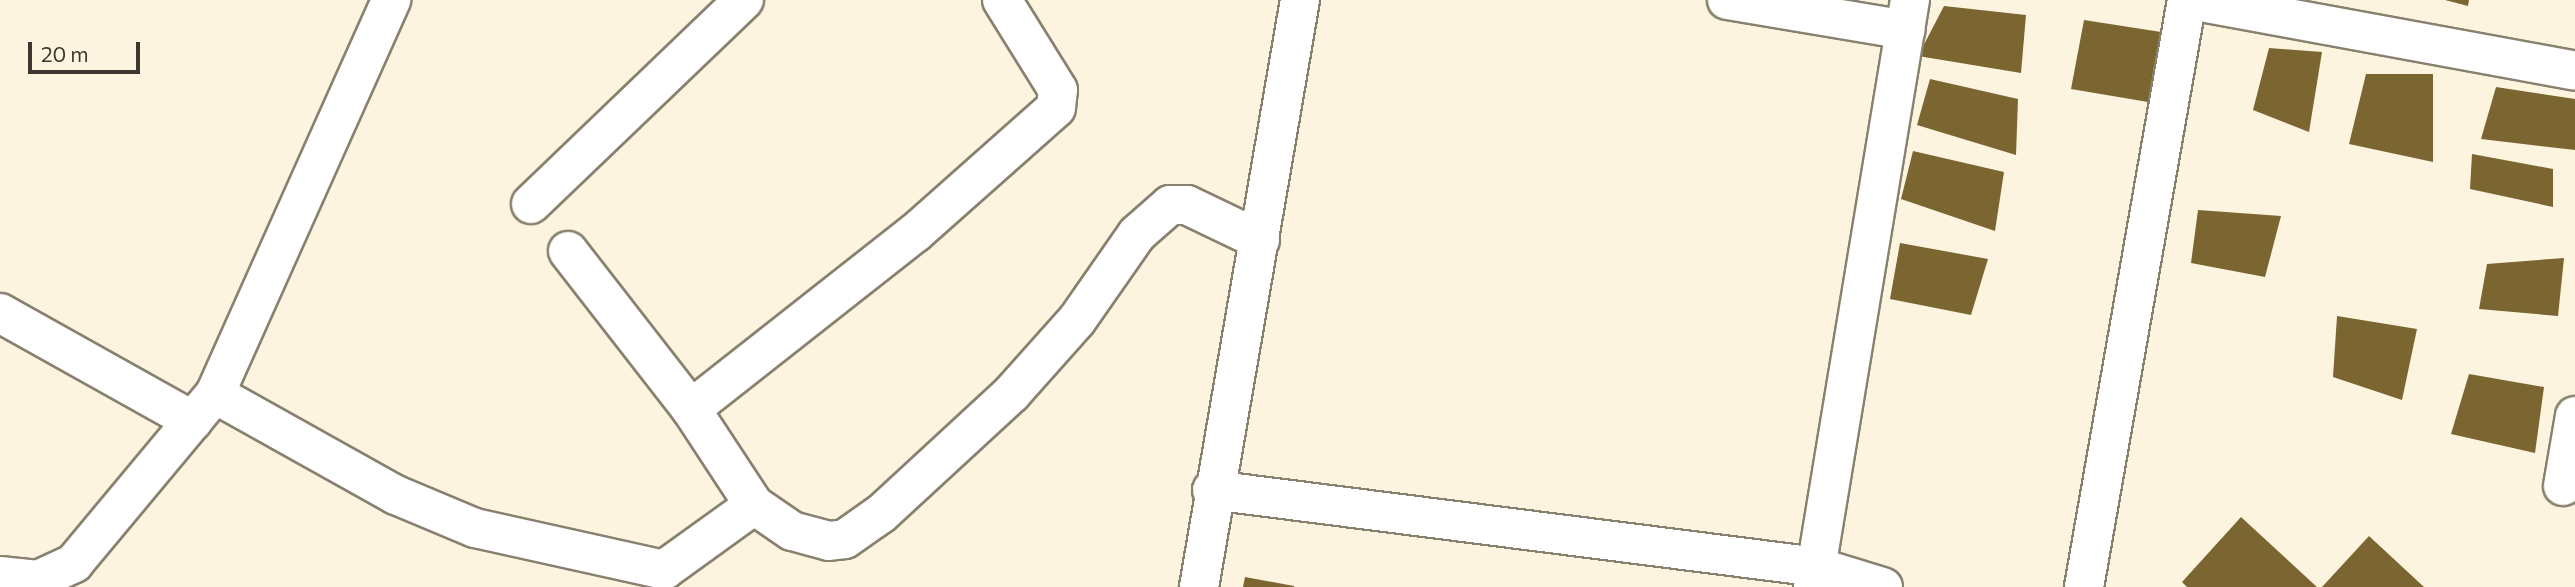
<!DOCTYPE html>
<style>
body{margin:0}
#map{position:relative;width:2575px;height:587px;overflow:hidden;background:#fdf4e0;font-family:Commissioner,sans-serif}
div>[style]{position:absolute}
.building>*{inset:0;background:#7b6632}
.roads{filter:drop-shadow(2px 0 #89816f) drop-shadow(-2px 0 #89816f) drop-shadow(0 2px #89816f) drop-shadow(0 -2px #89816f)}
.street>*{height:38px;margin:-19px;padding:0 19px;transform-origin:19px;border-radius:19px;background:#fff}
span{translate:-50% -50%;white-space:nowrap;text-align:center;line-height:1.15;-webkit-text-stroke:7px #fdf4e0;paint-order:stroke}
.scale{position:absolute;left:28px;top:42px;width:112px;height:32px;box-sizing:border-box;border:4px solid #3c3830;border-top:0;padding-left:9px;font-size:21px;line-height:24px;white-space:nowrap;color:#3c3830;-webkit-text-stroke:5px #fdf4e0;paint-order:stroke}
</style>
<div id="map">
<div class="building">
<i style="clip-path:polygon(2445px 0,2469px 0,2468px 6px)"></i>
<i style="clip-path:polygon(1944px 6px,2026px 15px,2021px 73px,1918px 56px)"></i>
<i style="clip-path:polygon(2084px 20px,2161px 32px,2154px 103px,2071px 89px)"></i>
<i style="clip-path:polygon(2269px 48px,2322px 52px,2309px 132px,2253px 110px)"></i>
<i style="clip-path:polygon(2366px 74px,2433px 74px,2433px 162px,2349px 144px)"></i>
<i style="clip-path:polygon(1930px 79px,2018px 99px,2016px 155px,1917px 125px)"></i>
<i style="clip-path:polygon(2496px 87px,2575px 99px,2575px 150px,2481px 139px)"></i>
<i style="clip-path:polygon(1913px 151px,2004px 172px,1995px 231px,1901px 199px)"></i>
<i style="clip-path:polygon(2472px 154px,2553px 169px,2553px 207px,2470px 189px)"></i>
<i style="clip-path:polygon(2198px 210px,2281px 216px,2265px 277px,2191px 263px)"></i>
<i style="clip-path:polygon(1900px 243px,1988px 259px,1971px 315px,1890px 299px)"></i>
<i style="clip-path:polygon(2564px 258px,2558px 316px,2479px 309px,2487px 264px)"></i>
<i style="clip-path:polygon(2337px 316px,2417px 329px,2402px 400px,2333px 377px)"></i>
<i style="clip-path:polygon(2469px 374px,2544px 387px,2535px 453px,2451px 434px)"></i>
<i style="clip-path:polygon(2241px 517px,2317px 587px,2187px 587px,2182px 582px)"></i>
<i style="clip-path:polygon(2369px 536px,2424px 587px,2322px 587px)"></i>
<i style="clip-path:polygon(1245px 577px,1294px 586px,1294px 587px,1243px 587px)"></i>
</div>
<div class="roads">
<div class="street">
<i style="left:1727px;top:0;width:181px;rotate:9.5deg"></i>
<i style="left:2190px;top:0;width:391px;rotate:10.4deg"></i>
<i style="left:531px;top:204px;width:295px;rotate:-43.8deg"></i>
<i style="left:568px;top:251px;width:200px;rotate:52.1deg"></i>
<i style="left:691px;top:409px;width:115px;rotate:56.7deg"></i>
<i style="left:0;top:313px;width:221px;rotate:29.2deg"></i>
<i style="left:215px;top:394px;width:207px;rotate:29.2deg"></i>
<i style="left:396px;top:495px;width:86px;rotate:22.7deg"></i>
<i style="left:475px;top:528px;width:194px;rotate:12.5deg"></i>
<i style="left:664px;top:570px;width:111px;rotate:-35.8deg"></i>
<i style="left:754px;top:505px;width:46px;rotate:34.4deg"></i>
<i style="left:792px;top:531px;width:38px;rotate:15deg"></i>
<i style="left:829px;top:541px;width:16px;rotate:-7deg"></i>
<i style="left:845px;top:539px;width:45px;rotate:-35.1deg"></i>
<i style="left:882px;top:513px;width:176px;rotate:-42.7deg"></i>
<i style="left:1011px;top:394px;width:99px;rotate:-48.3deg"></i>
<i style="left:1077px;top:320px;width:105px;rotate:-55.1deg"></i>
<i style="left:1137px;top:234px;width:44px;rotate:-41.3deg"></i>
<i style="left:1170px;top:205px;width:17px"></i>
<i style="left:1187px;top:205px;width:81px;rotate:25.6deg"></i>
<i style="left:691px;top:409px;width:285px;rotate:-38.2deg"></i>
<i style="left:915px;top:233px;width:188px;rotate:-41.6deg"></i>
<i style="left:1056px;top:108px;width:18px;rotate:-84deg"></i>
<i style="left:1058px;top:90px;width:106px;rotate:-121.9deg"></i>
<i style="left:2563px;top:486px;width:71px;rotate:-80.3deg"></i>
<i style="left:1212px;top:490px;width:610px;rotate:7.25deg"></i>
<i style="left:1817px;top:567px;width:69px;rotate:16.9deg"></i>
<i style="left:0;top:576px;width:38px;rotate:6deg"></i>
<i style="left:38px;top:580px;width:40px;rotate:-25deg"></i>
<i style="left:74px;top:563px;width:220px;rotate:-50.2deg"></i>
<i style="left:215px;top:394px;width:432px;rotate:-65.9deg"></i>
<i style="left:1199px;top:587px;width:596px;rotate:-80.24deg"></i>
<i style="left:1813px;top:587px;width:595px;rotate:-80.62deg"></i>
<i style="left:2084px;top:587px;width:596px;rotate:-80.05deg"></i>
</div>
</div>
<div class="scale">20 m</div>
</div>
